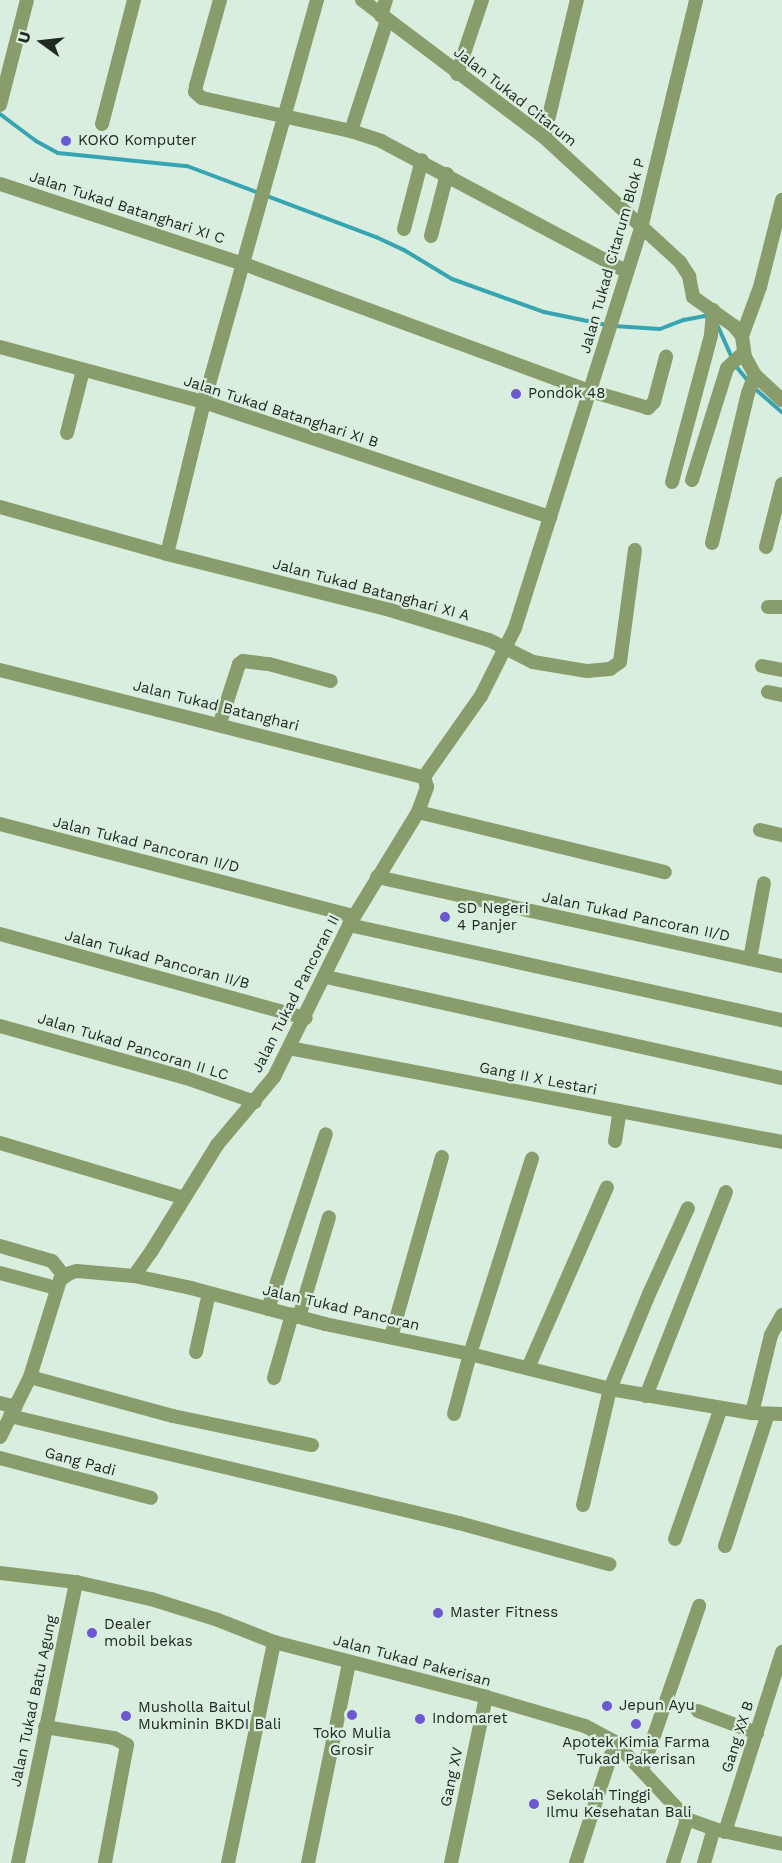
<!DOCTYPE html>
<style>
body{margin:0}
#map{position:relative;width:782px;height:1863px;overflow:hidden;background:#daeedf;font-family:"Work Sans",sans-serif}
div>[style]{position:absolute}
.stream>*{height:4px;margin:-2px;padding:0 2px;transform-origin:2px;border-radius:2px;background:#37a5b1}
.minor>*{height:14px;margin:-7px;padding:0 7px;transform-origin:7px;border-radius:7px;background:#899c6c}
.dots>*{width:16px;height:16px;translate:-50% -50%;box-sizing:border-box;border:3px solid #daeedf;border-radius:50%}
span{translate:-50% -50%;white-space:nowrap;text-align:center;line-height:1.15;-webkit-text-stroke:4.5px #daeedf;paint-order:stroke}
.street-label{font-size:15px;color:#212923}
.poi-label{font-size:15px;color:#212923}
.left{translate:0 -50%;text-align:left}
.north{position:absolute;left:12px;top:12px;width:60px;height:60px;-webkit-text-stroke:4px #daeedf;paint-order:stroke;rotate:285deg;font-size:16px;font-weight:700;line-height:24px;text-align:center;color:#212923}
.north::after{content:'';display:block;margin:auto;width:21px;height:27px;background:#212923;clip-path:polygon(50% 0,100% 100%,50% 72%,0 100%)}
</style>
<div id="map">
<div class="stream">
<i style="left:0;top:114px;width:45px;rotate:36.9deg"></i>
<i style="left:36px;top:141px;width:25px;rotate:29deg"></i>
<i style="left:58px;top:153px;width:130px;rotate:5.8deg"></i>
<i style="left:187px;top:166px;width:202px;rotate:20.6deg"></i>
<i style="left:376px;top:237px;width:31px;rotate:25deg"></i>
<i style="left:404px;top:250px;width:56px;rotate:31.1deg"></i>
<i style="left:452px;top:279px;width:98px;rotate:19.7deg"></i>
<i style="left:544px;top:312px;width:64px;rotate:11.7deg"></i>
<i style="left:716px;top:322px;width:39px;rotate:66deg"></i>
<i style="left:614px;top:326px;width:46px;rotate:3.7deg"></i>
<i style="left:660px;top:329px;width:26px;rotate:-21deg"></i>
<i style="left:684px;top:320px;width:21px;rotate:-11deg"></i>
<i style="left:705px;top:316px;width:4px;rotate:27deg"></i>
<i style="left:735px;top:365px;width:22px;rotate:51deg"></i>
<i style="left:754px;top:388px;width:37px;rotate:41deg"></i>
</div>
<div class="minor">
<i style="left:220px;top:0;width:89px;rotate:105.6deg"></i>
<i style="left:196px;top:86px;width:6px;rotate:99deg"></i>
<i style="left:195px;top:92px;width:9px;rotate:41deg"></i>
<i style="left:202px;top:98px;width:153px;rotate:12.5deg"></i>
<i style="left:351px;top:131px;width:32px;rotate:18deg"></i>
<i style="left:381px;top:141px;width:277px;rotate:28deg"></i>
<i style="left:362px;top:0;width:228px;rotate:37deg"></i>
<i style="left:544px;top:137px;width:185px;rotate:42.6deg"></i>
<i style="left:680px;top:262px;width:17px;rotate:57deg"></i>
<i style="left:689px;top:276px;width:21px;rotate:79deg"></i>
<i style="left:693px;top:297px;width:50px;rotate:35.3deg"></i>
<i style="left:734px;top:326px;width:13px;rotate:51deg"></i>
<i style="left:742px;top:336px;width:21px;rotate:82deg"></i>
<i style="left:745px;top:357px;width:21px;rotate:61deg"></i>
<i style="left:755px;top:375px;width:37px;rotate:43deg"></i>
<i style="left:381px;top:16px;width:17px;rotate:-73deg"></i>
<i style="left:457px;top:74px;width:78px;rotate:-71.3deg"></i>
<i style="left:0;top:105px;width:108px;rotate:-75.6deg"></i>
<i style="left:102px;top:124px;width:128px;rotate:-75.5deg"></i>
<i style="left:351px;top:131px;width:117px;rotate:-72deg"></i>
<i style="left:544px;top:137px;width:141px;rotate:-76.5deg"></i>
<i style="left:0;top:184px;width:257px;rotate:18.2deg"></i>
<i style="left:244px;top:264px;width:369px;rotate:20.2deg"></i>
<i style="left:590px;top:391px;width:57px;rotate:16.2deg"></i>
<i style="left:645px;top:407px;width:3px;rotate:18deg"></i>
<i style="left:648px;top:408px;width:8px;rotate:-45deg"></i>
<i style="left:654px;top:402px;width:47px;rotate:-75.1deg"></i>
<i style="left:404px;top:229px;width:71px;rotate:-75.4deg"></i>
<i style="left:431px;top:236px;width:64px;rotate:-75.5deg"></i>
<i style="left:742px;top:336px;width:52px;rotate:-69.8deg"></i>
<i style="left:760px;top:287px;width:90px;rotate:-75.8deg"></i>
<i style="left:0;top:347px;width:211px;rotate:15.1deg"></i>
<i style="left:204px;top:402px;width:365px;rotate:18.4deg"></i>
<i style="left:67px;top:433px;width:65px;rotate:-75.7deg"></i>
<i style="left:692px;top:480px;width:117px;rotate:-72.6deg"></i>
<i style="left:727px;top:368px;width:23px;rotate:-43deg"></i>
<i style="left:672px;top:482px;width:152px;rotate:-75.1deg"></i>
<i style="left:711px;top:335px;width:25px;rotate:-85deg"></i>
<i style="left:0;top:507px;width:173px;rotate:15.7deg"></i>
<i style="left:167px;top:554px;width:230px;rotate:14.1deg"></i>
<i style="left:390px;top:610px;width:103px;rotate:16.9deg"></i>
<i style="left:489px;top:640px;width:49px;rotate:26.6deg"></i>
<i style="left:533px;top:662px;width:55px;rotate:9.5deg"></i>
<i style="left:587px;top:671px;width:23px;rotate:-5deg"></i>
<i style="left:610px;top:669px;width:12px;rotate:-35deg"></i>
<i style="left:620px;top:662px;width:113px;rotate:-82.4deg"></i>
<i style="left:712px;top:543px;width:154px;rotate:-76.5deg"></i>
<i style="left:748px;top:393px;width:19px;rotate:-69deg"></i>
<i style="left:766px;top:547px;width:65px;rotate:-75.7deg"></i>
<i style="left:167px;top:554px;width:156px;rotate:-76.3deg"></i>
<i style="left:204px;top:402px;width:418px;rotate:-74.3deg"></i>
<i style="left:768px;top:607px;width:14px"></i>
<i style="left:762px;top:666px;width:20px;rotate:11deg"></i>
<i style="left:0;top:670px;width:437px;rotate:14.2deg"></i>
<i style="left:768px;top:692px;width:14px;rotate:12deg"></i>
<i style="left:220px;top:723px;width:62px;rotate:-72.1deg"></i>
<i style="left:239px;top:664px;width:5px;rotate:-37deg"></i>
<i style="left:243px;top:661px;width:26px;rotate:7deg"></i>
<i style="left:269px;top:664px;width:64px;rotate:15.3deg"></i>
<i style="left:424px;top:777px;width:99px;rotate:-54.9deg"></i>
<i style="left:481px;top:696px;width:76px;rotate:-63.4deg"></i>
<i style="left:515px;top:628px;width:419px;rotate:-72.5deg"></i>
<i style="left:641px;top:228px;width:235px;rotate:-76.4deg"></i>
<i style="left:418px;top:812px;width:254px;rotate:13.7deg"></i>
<i style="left:0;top:824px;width:366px;rotate:14.6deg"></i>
<i style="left:760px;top:830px;width:23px;rotate:13deg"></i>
<i style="left:377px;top:877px;width:415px;rotate:12.4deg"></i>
<i style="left:349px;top:925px;width:443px;rotate:12.4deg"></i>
<i style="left:0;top:934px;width:317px;rotate:15.4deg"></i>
<i style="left:750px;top:959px;width:77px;rotate:-79.6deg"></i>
<i style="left:326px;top:977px;width:467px;rotate:12.5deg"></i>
<i style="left:0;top:1026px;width:193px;rotate:15.6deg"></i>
<i style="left:186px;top:1078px;width:73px;rotate:19.2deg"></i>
<i style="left:289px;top:1048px;width:502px;rotate:10.79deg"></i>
<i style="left:615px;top:1141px;width:30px;rotate:-81deg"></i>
<i style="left:0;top:1143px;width:192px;rotate:16.6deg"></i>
<i style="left:0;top:1246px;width:54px;rotate:16.1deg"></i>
<i style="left:52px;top:1261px;width:19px;rotate:51deg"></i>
<i style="left:0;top:1273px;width:58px;rotate:15deg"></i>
<i style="left:134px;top:1276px;width:29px;rotate:-55deg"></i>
<i style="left:151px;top:1252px;width:126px;rotate:-58.3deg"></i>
<i style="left:217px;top:1145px;width:89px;rotate:-50deg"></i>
<i style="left:274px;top:1077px;width:169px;rotate:-63.7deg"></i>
<i style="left:349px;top:925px;width:132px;rotate:-58.6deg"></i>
<i style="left:418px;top:812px;width:27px;rotate:-70deg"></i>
<i style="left:427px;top:787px;width:10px;rotate:-107deg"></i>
<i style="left:268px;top:1309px;width:184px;rotate:-71.7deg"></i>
<i style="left:299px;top:1317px;width:104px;rotate:-73.3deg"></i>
<i style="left:391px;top:1337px;width:187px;rotate:-74.2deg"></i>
<i style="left:196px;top:1352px;width:60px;rotate:-77.6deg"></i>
<i style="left:528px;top:1368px;width:197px;rotate:-66.4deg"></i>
<i style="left:30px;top:1377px;width:148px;rotate:15.3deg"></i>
<i style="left:173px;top:1416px;width:142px;rotate:11.8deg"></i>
<i style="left:274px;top:1378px;width:66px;rotate:-74.1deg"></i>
<i style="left:646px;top:1396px;width:219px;rotate:-68.6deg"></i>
<i style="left:0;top:1403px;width:16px;rotate:14deg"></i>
<i style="left:752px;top:1413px;width:80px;rotate:-76.3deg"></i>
<i style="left:771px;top:1335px;width:23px;rotate:-61deg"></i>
<i style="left:454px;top:1414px;width:62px;rotate:-75.1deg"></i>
<i style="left:470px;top:1354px;width:205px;rotate:-72.4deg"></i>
<i style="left:10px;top:1416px;width:462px;rotate:13.4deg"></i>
<i style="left:459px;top:1523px;width:156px;rotate:15.3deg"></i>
<i style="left:0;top:1437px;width:67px;rotate:-63.4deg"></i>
<i style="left:30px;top:1377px;width:102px;rotate:-72.8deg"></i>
<i style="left:60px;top:1280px;width:12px;rotate:-35deg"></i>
<i style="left:70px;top:1273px;width:7px;rotate:-16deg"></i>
<i style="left:77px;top:1271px;width:57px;rotate:5deg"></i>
<i style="left:134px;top:1276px;width:58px;rotate:11.9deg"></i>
<i style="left:191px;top:1288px;width:139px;rotate:15deg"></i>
<i style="left:325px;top:1324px;width:148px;rotate:11.7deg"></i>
<i style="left:470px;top:1354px;width:144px;rotate:14deg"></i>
<i style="left:610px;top:1389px;width:144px;rotate:9.6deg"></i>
<i style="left:752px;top:1413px;width:30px;rotate:2deg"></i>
<i style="left:0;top:1458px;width:156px;rotate:14.8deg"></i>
<i style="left:583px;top:1505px;width:119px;rotate:-76.9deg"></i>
<i style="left:610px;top:1389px;width:103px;rotate:-67.7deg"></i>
<i style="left:649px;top:1294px;width:94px;rotate:-65.6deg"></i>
<i style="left:675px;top:1539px;width:139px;rotate:-70.7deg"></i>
<i style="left:725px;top:1546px;width:139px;rotate:-72deg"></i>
<i style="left:0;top:1573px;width:77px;rotate:6.8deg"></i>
<i style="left:76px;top:1582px;width:77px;rotate:12.8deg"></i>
<i style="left:151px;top:1599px;width:70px;rotate:17.4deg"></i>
<i style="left:218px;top:1620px;width:60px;rotate:21.4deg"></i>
<i style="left:274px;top:1642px;width:219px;rotate:14.5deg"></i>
<i style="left:486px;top:1697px;width:103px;rotate:16.3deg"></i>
<i style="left:585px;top:1726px;width:34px;rotate:28deg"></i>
<i style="left:615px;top:1742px;width:105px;rotate:46.9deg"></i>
<i style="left:687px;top:1819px;width:29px;rotate:20deg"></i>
<i style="left:714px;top:1829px;width:70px;rotate:12.4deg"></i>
<i style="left:698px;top:1711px;width:63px;rotate:20.4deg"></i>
<i style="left:45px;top:1727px;width:70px;rotate:9.1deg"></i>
<i style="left:114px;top:1738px;width:15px;rotate:28deg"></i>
<i style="left:127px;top:1745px;width:120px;rotate:100.6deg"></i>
<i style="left:642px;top:1770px;width:174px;rotate:-70.8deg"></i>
<i style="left:725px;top:1832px;width:189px;rotate:-72.4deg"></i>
<i style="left:18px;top:1863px;width:287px;rotate:-78.3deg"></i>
<i style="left:228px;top:1863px;width:226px;rotate:-78.2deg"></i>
<i style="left:308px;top:1863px;width:204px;rotate:-78.4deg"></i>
<i style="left:451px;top:1863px;width:170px;rotate:-78.1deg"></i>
<i style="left:576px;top:1863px;width:127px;rotate:-72.1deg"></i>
<i style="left:673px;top:1863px;width:46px;rotate:-72.3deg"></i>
<i style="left:704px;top:1863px;width:35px;rotate:-74deg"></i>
</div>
<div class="dots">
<i style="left:66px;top:141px;background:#6c58d1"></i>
<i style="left:516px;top:394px;background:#6c58d1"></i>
<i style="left:445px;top:917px;background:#6c58d1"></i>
<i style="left:438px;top:1613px;background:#6c58d1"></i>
<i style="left:92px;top:1633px;background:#6c58d1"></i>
<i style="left:607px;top:1706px;background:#6c58d1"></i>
<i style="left:352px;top:1715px;background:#6c58d1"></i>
<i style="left:126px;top:1716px;background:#6c58d1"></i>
<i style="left:420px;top:1719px;background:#6c58d1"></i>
<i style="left:636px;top:1724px;background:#6c58d1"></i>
<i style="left:534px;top:1804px;background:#6c58d1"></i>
</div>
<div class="street-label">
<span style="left:515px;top:97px;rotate:38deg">Jalan Tukad Citarum</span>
<span style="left:127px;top:208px;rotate:18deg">Jalan Tukad Batanghari XI C</span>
<span style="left:613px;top:256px;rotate:-74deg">Jalan Tukad Citarum Blok P</span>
<span style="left:281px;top:412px;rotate:18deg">Jalan Tukad Batanghari XI B</span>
<span style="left:371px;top:590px;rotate:15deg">Jalan Tukad Batanghari XI A</span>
<span style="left:216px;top:706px;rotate:14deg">Jalan Tukad Batanghari</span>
<span style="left:146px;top:845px;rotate:14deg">Jalan Tukad Pancoran II/D</span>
<span style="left:636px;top:917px;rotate:12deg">Jalan Tukad Pancoran II/D</span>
<span style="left:157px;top:960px;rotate:15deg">Jalan Tukad Pancoran II/B</span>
<span style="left:296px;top:994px;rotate:-63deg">Jalan Tukad Pancoran II</span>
<span style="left:133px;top:1047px;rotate:17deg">Jalan Tukad Pancoran II LC</span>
<span style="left:538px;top:1079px;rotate:11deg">Gang II X Lestari</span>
<span style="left:341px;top:1308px;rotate:13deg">Jalan Tukad Pancoran</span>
<span style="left:80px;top:1462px;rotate:15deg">Gang Padi</span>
<span style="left:412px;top:1661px;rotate:15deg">Jalan Tukad Pakerisan</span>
<span style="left:34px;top:1701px;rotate:-78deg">Jalan Tukad Batu Agung</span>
<span style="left:738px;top:1737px;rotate:-72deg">Gang XX B</span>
<span style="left:452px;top:1777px;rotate:-78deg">Gang XV</span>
</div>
<div class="poi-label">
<span class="left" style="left:78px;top:141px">KOKO Komputer</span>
<span class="left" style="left:528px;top:394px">Pondok 48</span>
<span class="left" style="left:457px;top:917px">SD Negeri<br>4 Panjer</span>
<span class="left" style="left:450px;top:1613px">Master Fitness</span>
<span class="left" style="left:104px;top:1633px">Dealer<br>mobil bekas</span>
<span class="left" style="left:619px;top:1706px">Jepun Ayu</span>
<span class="left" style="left:138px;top:1716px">Musholla Baitul<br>Mukminin BKDI Bali</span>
<span class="left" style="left:432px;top:1719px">Indomaret</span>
<span style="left:352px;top:1742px">Toko Mulia<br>Grosir</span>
<span style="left:636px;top:1751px">Apotek Kimia Farma<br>Tukad Pakerisan</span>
<span class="left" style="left:546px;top:1804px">Sekolah Tinggi<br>Ilmu Kesehatan Bali</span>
</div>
<div class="north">U</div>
</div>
